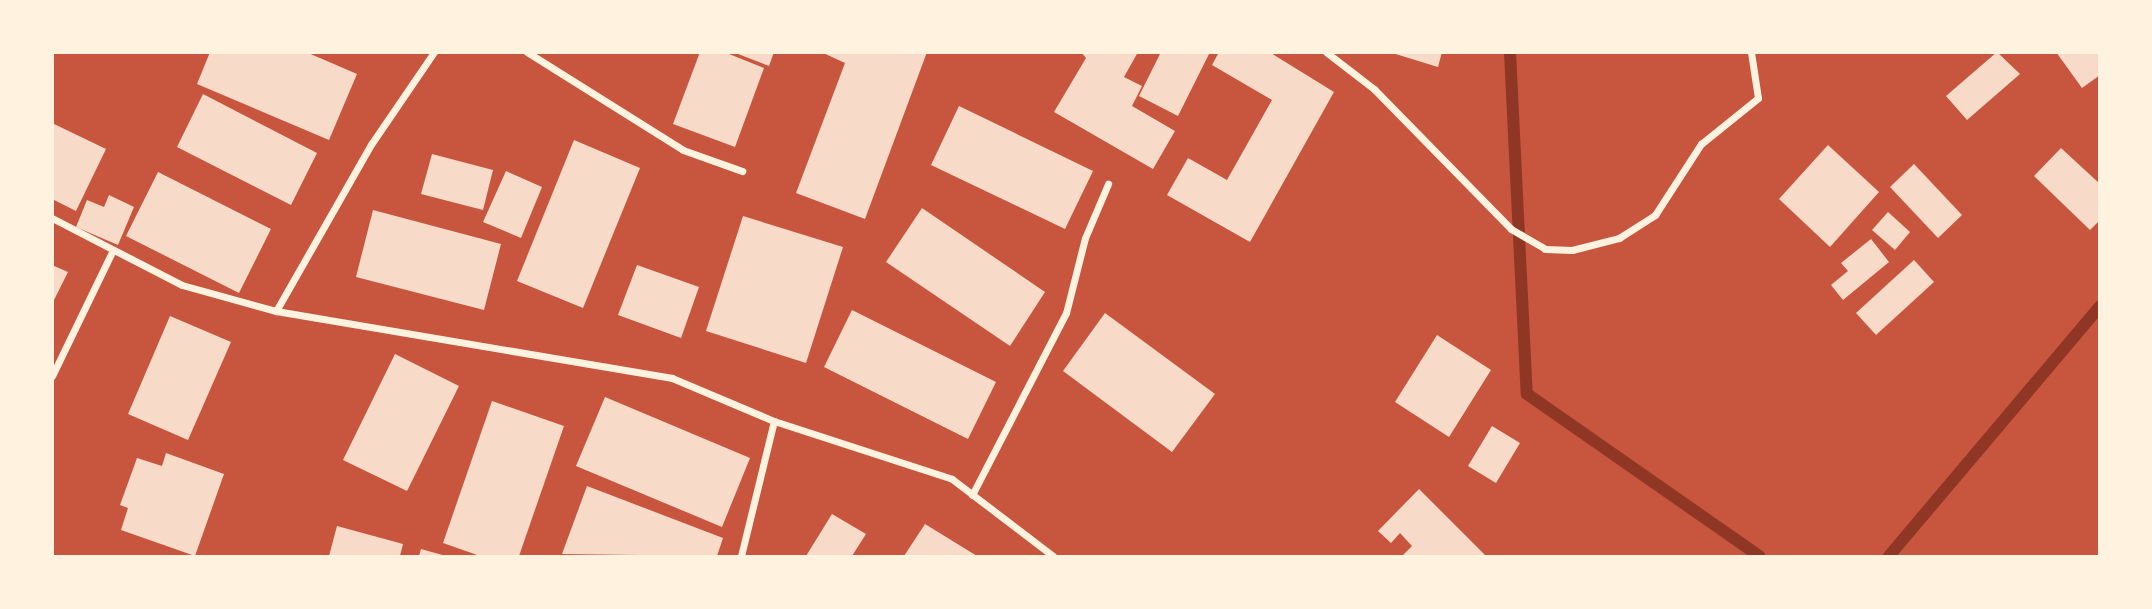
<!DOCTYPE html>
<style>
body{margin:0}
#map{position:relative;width:2152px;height:609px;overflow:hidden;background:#c8553d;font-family:"Archivo Narrow",sans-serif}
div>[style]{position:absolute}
.stream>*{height:12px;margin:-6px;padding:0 6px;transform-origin:6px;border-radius:6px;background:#8f3625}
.building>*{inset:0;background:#f7dbc8}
.minor>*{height:7px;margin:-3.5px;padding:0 3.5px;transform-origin:3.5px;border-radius:3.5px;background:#fff3e0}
span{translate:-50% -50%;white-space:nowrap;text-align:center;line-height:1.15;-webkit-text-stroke:5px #fff3e0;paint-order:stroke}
.frame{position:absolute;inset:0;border:54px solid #fff3e0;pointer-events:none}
</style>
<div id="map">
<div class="stream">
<i style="left:1510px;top:52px;width:342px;rotate:87.2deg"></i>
<i style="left:1527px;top:394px;width:283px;rotate:34.9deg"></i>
<i style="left:1889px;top:556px;width:327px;rotate:-49.8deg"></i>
</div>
<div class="building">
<i style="clip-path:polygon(210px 52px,306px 52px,357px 74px,329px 140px,197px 84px)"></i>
<i style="clip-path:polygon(700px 52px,724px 52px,764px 68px,735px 147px,673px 124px)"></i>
<i style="clip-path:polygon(733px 52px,774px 52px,769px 66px)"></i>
<i style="clip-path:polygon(821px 52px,927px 52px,865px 219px,796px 193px,845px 63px)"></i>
<i style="clip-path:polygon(1081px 52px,1138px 52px,1124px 77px,1142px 86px,1132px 106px,1175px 131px,1153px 169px,1054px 112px,1086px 58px)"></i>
<i style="clip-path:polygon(1161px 52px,1210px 52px,1178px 116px,1139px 96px)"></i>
<i style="clip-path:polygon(1219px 52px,1269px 52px,1334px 92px,1250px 242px,1167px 195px,1188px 158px,1227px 180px,1272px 100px,1212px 65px)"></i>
<i style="clip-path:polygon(1389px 52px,1442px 52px,1438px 67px)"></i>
<i style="clip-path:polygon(1997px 52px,2020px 74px,1967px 120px,1946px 96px)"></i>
<i style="clip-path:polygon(2056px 52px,2100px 52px,2100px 75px,2082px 88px)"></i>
<i style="clip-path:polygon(203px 94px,317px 153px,291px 205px,177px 147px)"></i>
<i style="clip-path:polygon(959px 106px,1093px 171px,1065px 229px,931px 165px)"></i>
<i style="clip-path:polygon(52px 123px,106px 149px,76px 211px,52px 199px)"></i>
<i style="clip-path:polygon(574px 140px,640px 168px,583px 308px,517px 281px)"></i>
<i style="clip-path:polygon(1828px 145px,1879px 192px,1830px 247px,1779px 199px)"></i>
<i style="clip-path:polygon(2061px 148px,2100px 184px,2100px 220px,2090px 230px,2034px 176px)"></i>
<i style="clip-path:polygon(432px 154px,493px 170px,483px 210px,421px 194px)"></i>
<i style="clip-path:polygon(1914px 164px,1962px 215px,1938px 238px,1890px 187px)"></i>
<i style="clip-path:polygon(506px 171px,542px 187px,521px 238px,483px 222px)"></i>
<i style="clip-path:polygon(158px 172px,271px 229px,239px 293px,126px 236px)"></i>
<i style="clip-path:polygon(109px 195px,134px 207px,118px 245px,76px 227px,87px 200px,104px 207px)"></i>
<i style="clip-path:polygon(922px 208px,1045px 292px,1010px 346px,886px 262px)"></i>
<i style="clip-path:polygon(373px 210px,501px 244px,484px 310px,356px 277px)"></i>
<i style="clip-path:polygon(1888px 212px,1910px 232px,1895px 250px,1872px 230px)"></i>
<i style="clip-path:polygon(743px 216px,843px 247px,806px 363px,706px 331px)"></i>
<i style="clip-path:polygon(1871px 239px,1889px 262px,1843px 300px,1831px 285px,1848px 271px,1841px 263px)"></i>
<i style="clip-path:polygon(1914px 260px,1934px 282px,1876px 335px,1856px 313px)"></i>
<i style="clip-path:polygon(52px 265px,68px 272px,52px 304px)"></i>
<i style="clip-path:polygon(637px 265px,699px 287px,681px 338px,618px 315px)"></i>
<i style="clip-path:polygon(852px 310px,996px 382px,968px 439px,824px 367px)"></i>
<i style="clip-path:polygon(1105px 313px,1215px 394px,1172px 452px,1063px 371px)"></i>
<i style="clip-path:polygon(170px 316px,231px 342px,188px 440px,128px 414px)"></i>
<i style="clip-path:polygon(1437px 335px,1491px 370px,1449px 437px,1395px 402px)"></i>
<i style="clip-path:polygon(395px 354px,459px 386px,407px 491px,343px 460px)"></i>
<i style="clip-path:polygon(605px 397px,750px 458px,722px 527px,576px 466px)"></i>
<i style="clip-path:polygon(492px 401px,564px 426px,519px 556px,480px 556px,443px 543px)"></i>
<i style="clip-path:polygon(1492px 426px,1520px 443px,1496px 483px,1468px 466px)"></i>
<i style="clip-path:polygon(166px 453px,224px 474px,195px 556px,121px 530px,128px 508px,120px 505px,137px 458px,162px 466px)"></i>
<i style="clip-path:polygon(587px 486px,723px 538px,717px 556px,562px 554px)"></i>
<i style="clip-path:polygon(1419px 489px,1486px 556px,1402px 556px,1412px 546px,1400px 533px,1391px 543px,1378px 531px)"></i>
<i style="clip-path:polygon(832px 514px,866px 534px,852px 556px,806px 556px)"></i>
<i style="clip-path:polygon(925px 524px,977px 556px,904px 556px)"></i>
<i style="clip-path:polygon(337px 526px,403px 544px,400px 556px,329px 556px)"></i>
<i style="clip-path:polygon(421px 549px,446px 556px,419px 556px)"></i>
</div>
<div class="minor">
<i style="left:527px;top:52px;width:184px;rotate:32.1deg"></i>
<i style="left:683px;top:150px;width:63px;rotate:19.6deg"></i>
<i style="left:1326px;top:52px;width:61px;rotate:37.6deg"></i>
<i style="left:1374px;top:89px;width:196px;rotate:45.6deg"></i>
<i style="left:1511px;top:229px;width:39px;rotate:30deg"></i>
<i style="left:1545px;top:249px;width:27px;rotate:2deg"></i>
<i style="left:1572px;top:250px;width:49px;rotate:-14.3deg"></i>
<i style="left:1619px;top:238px;width:43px;rotate:-32.6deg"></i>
<i style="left:1655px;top:215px;width:85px;rotate:-57.1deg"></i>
<i style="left:1701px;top:144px;width:73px;rotate:-38.9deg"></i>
<i style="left:1758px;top:98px;width:47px;rotate:-98.7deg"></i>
<i style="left:52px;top:218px;width:146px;rotate:27.3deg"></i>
<i style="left:182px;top:285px;width:98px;rotate:15.5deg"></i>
<i style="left:276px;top:311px;width:402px;rotate:9.6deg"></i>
<i style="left:672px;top:378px;width:111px;rotate:22.9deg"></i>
<i style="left:774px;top:421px;width:187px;rotate:18deg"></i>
<i style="left:952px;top:479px;width:127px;rotate:37.3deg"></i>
<i style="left:276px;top:311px;width:193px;rotate:-60.3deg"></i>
<i style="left:372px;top:143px;width:110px;rotate:-55.7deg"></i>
<i style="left:52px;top:376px;width:140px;rotate:-64.2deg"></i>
<i style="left:972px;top:495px;width:205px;rotate:-62.7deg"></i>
<i style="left:1066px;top:313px;width:77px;rotate:-75.8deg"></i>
<i style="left:1085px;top:238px;width:59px;rotate:-66.9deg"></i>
<i style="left:741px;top:556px;width:139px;rotate:-76.3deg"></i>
</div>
<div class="frame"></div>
</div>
